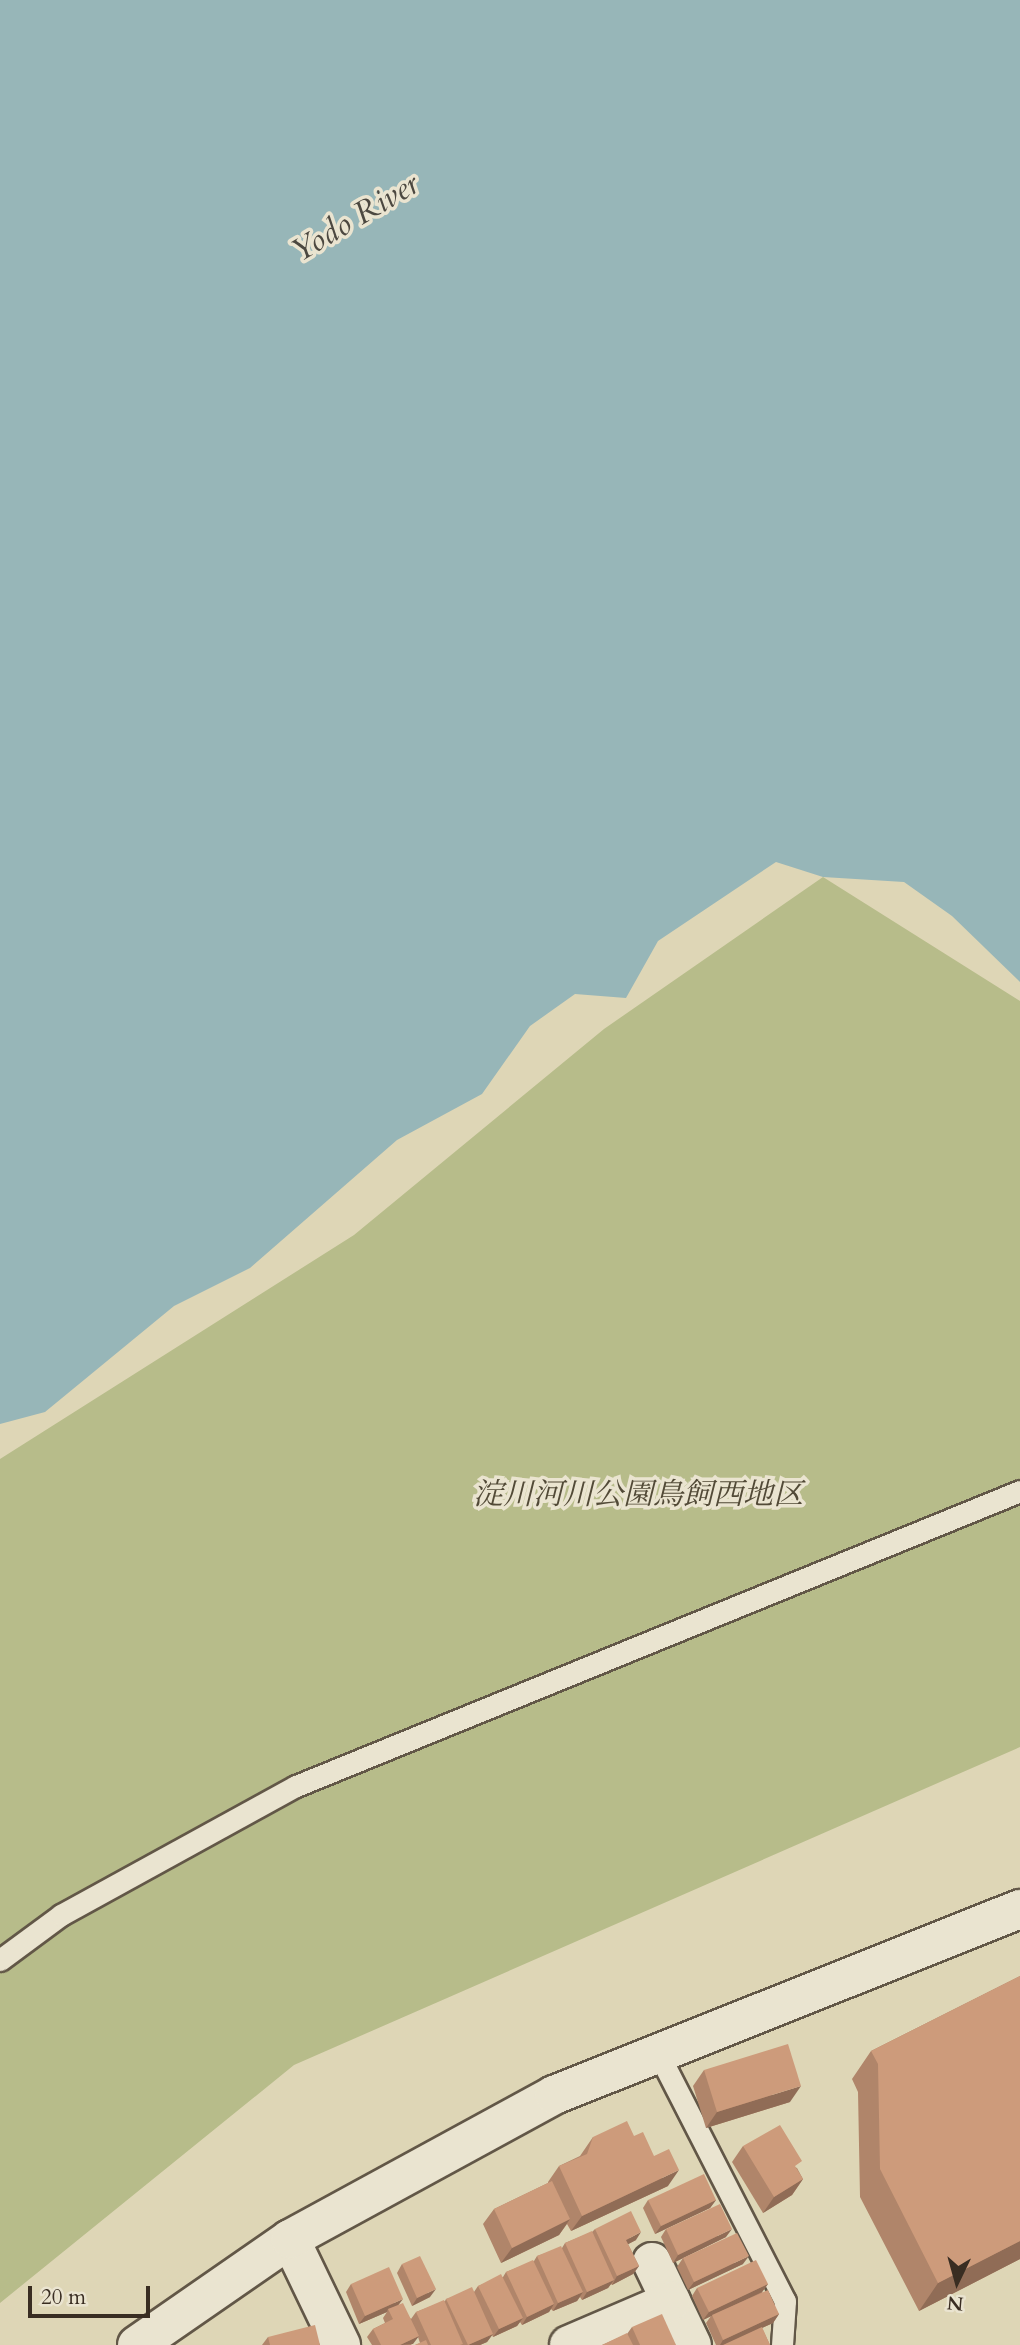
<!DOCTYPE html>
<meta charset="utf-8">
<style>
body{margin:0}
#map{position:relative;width:1020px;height:2345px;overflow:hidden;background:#ded6b6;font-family:Cardo,"Noto Serif JP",serif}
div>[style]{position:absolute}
.green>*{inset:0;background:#b7bc8a}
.water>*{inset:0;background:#97b6b8}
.roads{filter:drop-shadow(2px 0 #625747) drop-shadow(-2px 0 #625747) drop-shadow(0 2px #625747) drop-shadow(0 -2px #625747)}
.service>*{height:21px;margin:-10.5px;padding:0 10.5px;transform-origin:10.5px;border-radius:10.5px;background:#eae4d0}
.minor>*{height:38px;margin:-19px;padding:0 19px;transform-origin:19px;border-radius:19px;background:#eae4d0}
.wall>*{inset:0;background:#b0856a}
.shaded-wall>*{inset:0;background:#906c56}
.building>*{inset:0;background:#cd9b7b}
span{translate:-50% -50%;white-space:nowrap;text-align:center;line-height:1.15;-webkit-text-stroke:7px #eae4d0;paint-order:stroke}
.park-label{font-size:30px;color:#524a37;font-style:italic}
.water-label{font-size:32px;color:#4c4840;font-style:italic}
.north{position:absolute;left:922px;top:2247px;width:70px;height:70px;-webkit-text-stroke:5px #eae4d0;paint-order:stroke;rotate:185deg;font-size:19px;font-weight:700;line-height:28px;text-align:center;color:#392d22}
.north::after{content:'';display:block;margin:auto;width:24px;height:32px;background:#392d22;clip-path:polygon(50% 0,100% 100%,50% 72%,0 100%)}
.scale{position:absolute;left:28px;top:2286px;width:122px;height:32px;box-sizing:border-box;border:4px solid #392d22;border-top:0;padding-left:9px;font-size:21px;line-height:24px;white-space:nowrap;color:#392d22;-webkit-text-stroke:5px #eae4d0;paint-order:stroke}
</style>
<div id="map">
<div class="green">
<i style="clip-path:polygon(823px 877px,1020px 1001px,1020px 1747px,294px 2065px,0 2303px,0 1459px,354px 1235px,604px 1029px)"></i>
</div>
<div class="water">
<i style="clip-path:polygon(0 0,1020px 0,1020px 982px,952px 916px,904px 882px,823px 877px,776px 862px,658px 941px,626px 998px,575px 994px,530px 1026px,482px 1094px,397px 1140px,250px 1268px,174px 1306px,45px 1412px,0 1424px)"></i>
</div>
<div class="roads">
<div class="service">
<i style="left:0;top:1960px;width:76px;rotate:-36.4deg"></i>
<i style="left:61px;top:1915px;width:268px;rotate:-28.8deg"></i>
<i style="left:296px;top:1786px;width:782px;rotate:-22.17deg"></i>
<i style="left:656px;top:2049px;width:283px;rotate:62.9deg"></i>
<i style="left:785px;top:2301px;width:44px;rotate:93.9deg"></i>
</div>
<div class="minor">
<i style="left:290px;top:2239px;width:118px;rotate:64.3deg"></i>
<i style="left:652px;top:2262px;width:92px;rotate:64.3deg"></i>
<i style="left:137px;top:2345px;width:186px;rotate:-34.7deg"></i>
<i style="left:290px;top:2239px;width:301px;rotate:-28.6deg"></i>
<i style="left:554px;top:2095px;width:502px;rotate:-21.76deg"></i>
<i style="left:569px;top:2345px;width:111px;rotate:-23.3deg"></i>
</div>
</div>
<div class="wall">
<i style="clip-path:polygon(1020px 1976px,1020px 2259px,919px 2311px,860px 2197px,858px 2092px,852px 2079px,871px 2051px)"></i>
<i style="clip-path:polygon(704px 2070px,790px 2102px,706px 2128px,693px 2086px)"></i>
<i style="clip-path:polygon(634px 2136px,668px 2186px,571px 2231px,567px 2224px,559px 2235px,501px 2263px,483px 2224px,494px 2209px,548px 2183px,548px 2182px,559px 2166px,580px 2156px,593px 2137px)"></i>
<i style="clip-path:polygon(743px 2146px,797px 2168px,803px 2179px,792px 2195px,763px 2213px,732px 2162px)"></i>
<i style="clip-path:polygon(648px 2200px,716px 2200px,710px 2208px,655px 2234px,643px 2208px)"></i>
<i style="clip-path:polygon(595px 2229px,636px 2240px,628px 2244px,639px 2266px,633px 2274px,612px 2285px,611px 2284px,608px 2288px,582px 2300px,580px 2297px,577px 2301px,553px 2311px,551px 2309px,549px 2312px,522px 2325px,520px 2322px,517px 2326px,493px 2337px,492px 2335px,487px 2342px,480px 2345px,415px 2345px,420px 2343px,418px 2337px,411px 2345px,372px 2345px,367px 2337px,373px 2329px,385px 2323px,383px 2318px,387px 2312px,359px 2324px,346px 2292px,351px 2284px,399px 2305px,411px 2319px,416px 2312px,445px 2301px,446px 2299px,474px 2292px,478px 2286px,503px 2277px,506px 2272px,534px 2261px,537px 2256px,562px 2248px,565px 2243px,592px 2232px)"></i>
<i style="clip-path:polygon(666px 2229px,726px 2237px,673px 2263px,661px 2237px)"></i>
<i style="clip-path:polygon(683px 2258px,743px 2264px,688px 2290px,677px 2267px)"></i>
<i style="clip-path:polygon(402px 2264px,430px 2297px,412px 2306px,397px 2273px)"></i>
<i style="clip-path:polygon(768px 2284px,762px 2292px,779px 2314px,773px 2323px,762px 2328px,770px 2345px,716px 2345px,706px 2323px,711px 2316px,703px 2320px,692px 2296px,697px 2288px)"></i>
<i style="clip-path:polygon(632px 2327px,676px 2345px,602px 2345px,627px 2334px)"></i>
<i style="clip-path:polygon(268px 2337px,320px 2345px,262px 2345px)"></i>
</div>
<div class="shaded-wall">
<i style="clip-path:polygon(801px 2086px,790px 2102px,706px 2128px,717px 2112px)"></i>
<i style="clip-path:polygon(679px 2170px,668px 2186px,571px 2231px,582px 2216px)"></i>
<i style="clip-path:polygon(803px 2179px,792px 2195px,763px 2213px,774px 2197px)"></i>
<i style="clip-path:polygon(716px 2200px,710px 2208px,655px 2234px,661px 2226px)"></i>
<i style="clip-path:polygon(570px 2219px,559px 2235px,501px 2263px,512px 2248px)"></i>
<i style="clip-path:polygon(732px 2229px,726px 2237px,673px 2263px,678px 2255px)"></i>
<i style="clip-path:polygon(641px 2232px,636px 2240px,621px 2248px,626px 2240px)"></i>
<i style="clip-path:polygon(1020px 2241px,1020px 2259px,919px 2311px,938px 2283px)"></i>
<i style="clip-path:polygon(749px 2256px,743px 2264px,688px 2290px,694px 2282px)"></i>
<i style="clip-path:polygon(639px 2266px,633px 2274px,612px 2285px,617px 2276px)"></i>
<i style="clip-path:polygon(614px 2280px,608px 2288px,582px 2300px,587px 2292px)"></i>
<i style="clip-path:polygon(768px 2284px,762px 2292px,703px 2320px,709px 2312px)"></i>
<i style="clip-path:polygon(436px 2289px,430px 2297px,412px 2306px,417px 2298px)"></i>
<i style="clip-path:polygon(583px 2292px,577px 2301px,553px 2311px,558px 2303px)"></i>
<i style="clip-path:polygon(403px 2299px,397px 2307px,388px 2309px,387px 2312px,359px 2324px,365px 2316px)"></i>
<i style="clip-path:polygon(554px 2304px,549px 2312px,522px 2325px,527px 2317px)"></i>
<i style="clip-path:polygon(779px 2314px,773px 2323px,724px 2345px,720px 2345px,723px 2340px)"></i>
<i style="clip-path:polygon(523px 2318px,517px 2326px,493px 2337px,499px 2329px)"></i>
<i style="clip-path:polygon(493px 2334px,487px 2342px,480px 2345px,468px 2345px)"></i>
<i style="clip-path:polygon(419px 2336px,413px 2344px,400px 2345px)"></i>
</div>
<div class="building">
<i style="clip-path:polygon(1020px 1976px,1020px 2241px,938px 2283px,880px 2169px,878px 2064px,871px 2051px)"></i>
<i style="clip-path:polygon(788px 2044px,801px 2086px,717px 2112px,704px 2070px)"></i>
<i style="clip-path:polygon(627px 2121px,634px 2136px,643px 2132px,654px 2156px,669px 2149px,679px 2170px,582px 2216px,559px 2166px,587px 2154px,593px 2137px)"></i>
<i style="clip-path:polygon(780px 2125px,802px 2161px,795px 2166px,803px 2179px,774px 2197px,743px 2146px)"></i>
<i style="clip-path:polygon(704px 2174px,716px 2200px,661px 2226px,648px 2200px)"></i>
<i style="clip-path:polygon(552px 2181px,570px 2219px,512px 2248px,494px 2209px)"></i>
<i style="clip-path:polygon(720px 2204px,732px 2229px,678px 2255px,666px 2229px)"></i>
<i style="clip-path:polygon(631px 2211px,641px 2232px,626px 2240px,639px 2266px,617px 2276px,595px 2229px)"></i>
<i style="clip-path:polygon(592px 2231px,614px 2280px,587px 2292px,565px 2243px)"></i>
<i style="clip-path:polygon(737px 2233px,749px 2256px,694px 2282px,683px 2258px)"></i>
<i style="clip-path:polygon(561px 2246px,583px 2292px,558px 2303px,537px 2256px)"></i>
<i style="clip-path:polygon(420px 2256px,436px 2289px,417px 2298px,402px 2264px)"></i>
<i style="clip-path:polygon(533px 2260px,554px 2304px,527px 2317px,506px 2272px)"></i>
<i style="clip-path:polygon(756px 2260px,768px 2284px,709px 2312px,697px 2288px)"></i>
<i style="clip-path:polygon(389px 2267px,403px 2299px,365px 2316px,351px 2284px)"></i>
<i style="clip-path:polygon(501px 2274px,523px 2318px,499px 2329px,478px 2286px)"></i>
<i style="clip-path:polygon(472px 2287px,493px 2334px,468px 2345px,446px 2299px)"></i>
<i style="clip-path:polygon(768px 2290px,779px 2314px,723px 2340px,712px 2315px)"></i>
<i style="clip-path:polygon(444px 2300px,463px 2344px,460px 2345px,431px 2345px,416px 2312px)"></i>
<i style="clip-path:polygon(403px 2303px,419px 2336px,400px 2345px,381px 2345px,373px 2329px,393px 2319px,388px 2309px)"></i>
<i style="clip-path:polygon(662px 2314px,676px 2345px,640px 2345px,632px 2327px)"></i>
<i style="clip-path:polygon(315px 2325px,320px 2345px,270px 2345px,268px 2337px)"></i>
<i style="clip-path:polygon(762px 2327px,770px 2345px,723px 2345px)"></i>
<i style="clip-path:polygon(627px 2333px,633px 2345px,602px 2345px)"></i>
<i style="clip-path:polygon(426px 2340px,428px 2345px,415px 2345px)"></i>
</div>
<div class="park-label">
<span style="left:638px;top:1495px">淀川河川公園鳥飼西地区</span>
</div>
<div class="water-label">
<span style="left:355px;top:218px;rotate:-31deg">Yodo River</span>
</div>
<div class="north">N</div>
<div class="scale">20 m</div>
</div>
